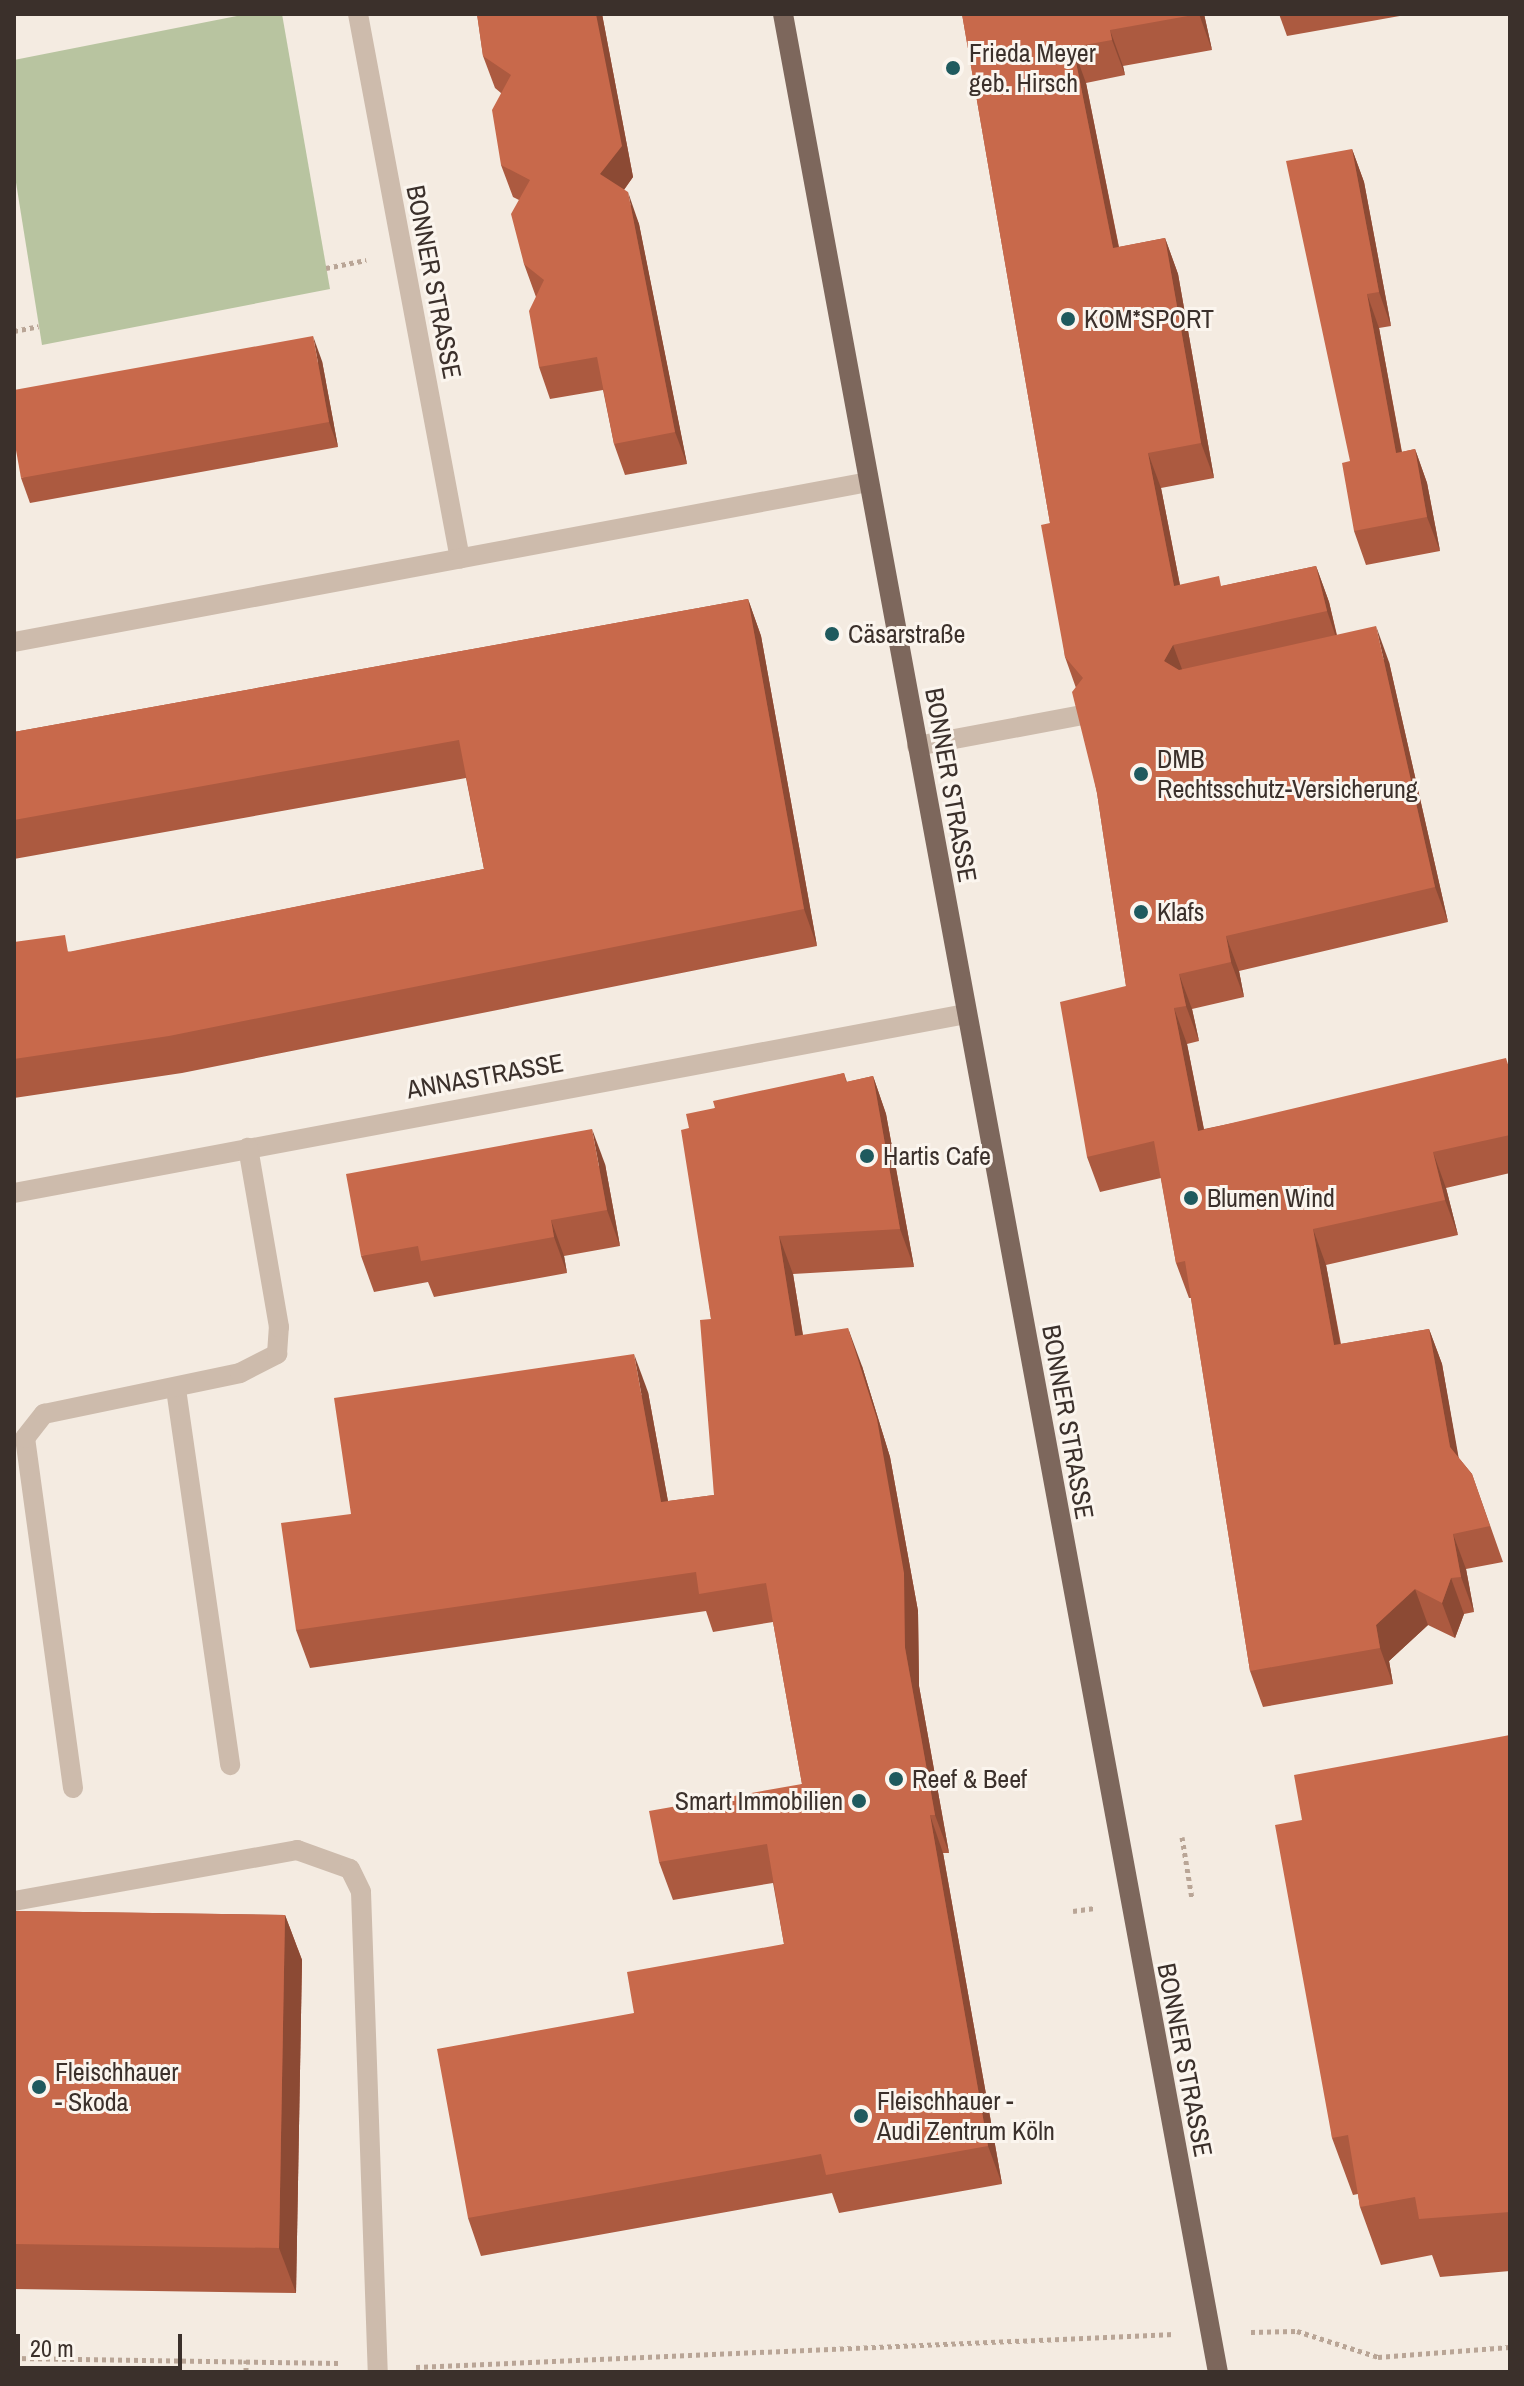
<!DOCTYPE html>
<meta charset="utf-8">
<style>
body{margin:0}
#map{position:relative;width:1524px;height:2386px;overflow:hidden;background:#f4ebe1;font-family:"Archivo Narrow",sans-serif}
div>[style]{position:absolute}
.green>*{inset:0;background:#b8c4a0}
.path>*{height:5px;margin-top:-2.5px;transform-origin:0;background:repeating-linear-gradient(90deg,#b9a596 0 4px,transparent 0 8px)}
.minor>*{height:20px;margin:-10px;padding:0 10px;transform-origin:10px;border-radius:10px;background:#cdbbac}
.major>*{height:20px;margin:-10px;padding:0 10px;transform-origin:10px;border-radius:10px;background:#7d675c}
.wall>*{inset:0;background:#ac5a40}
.shaded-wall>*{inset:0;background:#8c4a34}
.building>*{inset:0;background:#c8694b}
.dots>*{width:22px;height:22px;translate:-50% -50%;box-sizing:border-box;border:4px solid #fbf5ee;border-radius:50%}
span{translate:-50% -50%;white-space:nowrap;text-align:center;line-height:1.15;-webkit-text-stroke:6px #fbf5ee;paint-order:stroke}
.poi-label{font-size:26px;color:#3b302b}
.left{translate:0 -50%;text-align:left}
.right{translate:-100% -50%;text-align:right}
.street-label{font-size:26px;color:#3b302b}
.frame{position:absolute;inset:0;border:16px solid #3b302b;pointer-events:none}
.scale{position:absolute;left:16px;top:2334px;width:166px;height:36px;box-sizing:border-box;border:4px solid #3b302b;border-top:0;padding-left:10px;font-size:24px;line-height:28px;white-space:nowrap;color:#3b302b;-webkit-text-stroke:6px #fbf5ee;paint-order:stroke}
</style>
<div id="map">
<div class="green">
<i style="clip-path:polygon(247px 14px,282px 14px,330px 289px,42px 345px,14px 170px,14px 60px)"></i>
</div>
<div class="path">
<i style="left:326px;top:268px;width:41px;rotate:-11.3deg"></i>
<i style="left:14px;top:331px;width:25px;rotate:-11deg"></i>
<i style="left:1182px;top:1837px;width:63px;rotate:80.8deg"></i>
<i style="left:1073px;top:1911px;width:22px;rotate:-8deg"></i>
<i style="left:1251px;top:2332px;width:46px;rotate:-1.2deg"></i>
<i style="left:1297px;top:2331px;width:85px;rotate:17.8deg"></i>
<i style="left:1378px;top:2357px;width:132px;rotate:-4.3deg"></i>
<i style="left:14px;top:2358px;width:325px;rotate:0.9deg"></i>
<i style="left:246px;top:2360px;width:12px;rotate:90deg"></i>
<i style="left:416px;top:2367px;width:759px;rotate:-2.49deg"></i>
</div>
<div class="minor">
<i style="left:358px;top:14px;width:554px;rotate:79.4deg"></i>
<i style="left:14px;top:642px;width:869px;rotate:-10.61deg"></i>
<i style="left:917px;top:746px;width:169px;rotate:-10.6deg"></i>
<i style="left:14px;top:1193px;width:969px;rotate:-10.65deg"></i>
<i style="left:176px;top:1389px;width:380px;rotate:81.8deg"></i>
<i style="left:73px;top:1788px;width:353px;rotate:-97.8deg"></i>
<i style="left:25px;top:1438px;width:31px;rotate:-52deg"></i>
<i style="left:44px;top:1414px;width:200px;rotate:-11.8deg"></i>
<i style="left:240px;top:1373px;width:42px;rotate:-27.2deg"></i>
<i style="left:277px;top:1354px;width:27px;rotate:-86deg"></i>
<i style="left:279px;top:1327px;width:182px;rotate:-99.8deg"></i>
<i style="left:14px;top:1901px;width:288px;rotate:-10.2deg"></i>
<i style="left:297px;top:1850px;width:56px;rotate:19.7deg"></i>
<i style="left:350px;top:1869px;width:25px;rotate:64deg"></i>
<i style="left:361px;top:1892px;width:480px;rotate:88deg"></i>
</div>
<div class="major">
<i style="left:783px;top:14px;width:2398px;rotate:79.55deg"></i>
</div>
<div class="wall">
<i style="clip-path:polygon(477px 14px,602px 14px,633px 177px,624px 190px,639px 224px,687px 464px,625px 475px,614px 444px,603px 390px,550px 399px,539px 367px,536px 297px,524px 264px,519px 200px,513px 197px,501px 165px,501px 93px,495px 88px,483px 56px)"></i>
<i style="clip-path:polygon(962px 14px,1204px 14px,1212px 50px,1123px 66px,1125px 75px,1086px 83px,1119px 247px,1165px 238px,1178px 274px,1214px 478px,1161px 488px,1180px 585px,1222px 586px,1316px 566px,1329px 602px,1337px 635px,1389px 662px,1448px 922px,1239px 971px,1244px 997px,1192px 1009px,1199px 1041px,1187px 1044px,1204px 1129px,1510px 1067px,1510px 1173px,1446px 1188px,1458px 1235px,1326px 1265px,1341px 1344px,1429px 1329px,1442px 1364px,1458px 1457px,1472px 1474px,1503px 1562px,1466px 1569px,1474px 1612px,1464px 1614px,1455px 1638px,1428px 1625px,1389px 1661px,1393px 1684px,1263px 1707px,1250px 1671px,1191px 1298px,1189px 1298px,1176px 1263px,1161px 1178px,1100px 1192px,1087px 1157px,1126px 986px,1097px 793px,1076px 688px,1065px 657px,1050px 523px)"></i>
<i style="clip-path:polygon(1279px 14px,1411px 14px,1287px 36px)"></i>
<i style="clip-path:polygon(1352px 149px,1364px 182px,1391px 326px,1379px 328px,1402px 452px,1415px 449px,1427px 483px,1440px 551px,1366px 565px,1354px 531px)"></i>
<i style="clip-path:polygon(322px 361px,338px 447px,30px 503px,21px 478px)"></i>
<i style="clip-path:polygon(748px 599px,761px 636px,817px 946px,182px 1073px,14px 1098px,14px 942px,71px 952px,484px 869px,466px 778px,14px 859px,14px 732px)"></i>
<i style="clip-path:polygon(844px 1073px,847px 1082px,873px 1076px,886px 1114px,914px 1267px,793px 1274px,803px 1335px,862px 1366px,890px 1457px,918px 1611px,919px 1686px,949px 1853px,943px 1853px,1002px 2184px,839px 2213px,832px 2193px,481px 2256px,468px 2218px,634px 2013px,784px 1944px,773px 1883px,673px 1900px,659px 1862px,802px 1784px,773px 1622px,713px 1632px,706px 1611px,310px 1668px,296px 1630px,351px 1514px,648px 1392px,668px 1501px,714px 1495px,711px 1319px,689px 1128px,715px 1108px)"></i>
<i style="clip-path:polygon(605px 1164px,620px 1246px,564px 1256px,567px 1273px,434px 1297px,428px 1282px,374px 1292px,361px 1256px)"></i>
<i style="clip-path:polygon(1510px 1735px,1510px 2271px,1440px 2277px,1432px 2255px,1381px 2265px,1360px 2207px,1358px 2194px,1353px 2195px,1332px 2138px,1302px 1820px)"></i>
<i style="clip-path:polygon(14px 1911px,285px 1915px,302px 1960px,296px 2293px,14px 2289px)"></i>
</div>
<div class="shaded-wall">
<i style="clip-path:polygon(596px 14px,602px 14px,633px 177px,612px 206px,600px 174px)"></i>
<i style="clip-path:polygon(1199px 14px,1204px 14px,1212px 50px)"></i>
<i style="clip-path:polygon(1110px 30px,1123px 66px,1125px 75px,1112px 40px)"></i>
<i style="clip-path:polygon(1073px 47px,1086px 83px,1126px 284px,1113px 248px)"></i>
<i style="clip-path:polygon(1352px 149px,1364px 182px,1391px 326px,1379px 292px)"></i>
<i style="clip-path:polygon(628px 192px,639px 224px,687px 464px,675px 432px)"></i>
<i style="clip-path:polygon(1165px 238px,1178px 274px,1214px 478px,1201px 443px)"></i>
<i style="clip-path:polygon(1367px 294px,1379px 328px,1408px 487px,1396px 453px)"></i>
<i style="clip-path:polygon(313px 336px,322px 361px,338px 447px,329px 422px)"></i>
<i style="clip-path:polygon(1415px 449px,1427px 483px,1440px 551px,1427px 517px)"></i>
<i style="clip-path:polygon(1148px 453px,1161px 488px,1187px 621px,1174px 586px)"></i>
<i style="clip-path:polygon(1316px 566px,1329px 602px,1339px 646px,1327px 611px)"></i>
<i style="clip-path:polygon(748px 599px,761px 636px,817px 946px,804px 909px)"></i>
<i style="clip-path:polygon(1376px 626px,1389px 662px,1448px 922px,1435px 887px)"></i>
<i style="clip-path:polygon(1173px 645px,1186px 680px,1164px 661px)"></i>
<i style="clip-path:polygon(1226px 936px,1239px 971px,1244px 997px,1231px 962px)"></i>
<i style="clip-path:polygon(1179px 974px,1192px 1009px,1199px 1041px,1186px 1006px)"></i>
<i style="clip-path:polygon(1174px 1008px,1187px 1044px,1211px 1166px,1198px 1131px)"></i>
<i style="clip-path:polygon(873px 1076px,886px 1114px,914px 1267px,900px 1229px)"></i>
<i style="clip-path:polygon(592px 1129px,605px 1164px,620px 1246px,607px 1210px)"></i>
<i style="clip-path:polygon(1433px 1152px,1446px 1188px,1458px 1235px,1445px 1200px)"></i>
<i style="clip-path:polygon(551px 1220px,564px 1256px,567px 1273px,554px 1237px)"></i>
<i style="clip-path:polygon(1313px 1229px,1326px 1265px,1347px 1381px,1334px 1345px)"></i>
<i style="clip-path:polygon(779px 1236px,793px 1274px,809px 1374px,795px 1336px)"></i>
<i style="clip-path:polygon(848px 1328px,862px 1366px,890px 1457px,918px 1611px,919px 1686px,949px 1853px,935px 1815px)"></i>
<i style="clip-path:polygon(1429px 1329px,1442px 1364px,1463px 1482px,1450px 1447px)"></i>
<i style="clip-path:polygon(634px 1354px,648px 1392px,675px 1540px,661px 1502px)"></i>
<i style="clip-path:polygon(1453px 1534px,1466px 1569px,1474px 1612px,1461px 1577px)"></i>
<i style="clip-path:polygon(1451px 1578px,1464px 1614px,1455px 1638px,1442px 1603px)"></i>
<i style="clip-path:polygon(1415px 1589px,1428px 1625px,1389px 1661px,1393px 1684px,1380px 1648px,1376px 1625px)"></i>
<i style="clip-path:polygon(930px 1815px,943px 1853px,1002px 2184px,988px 2146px)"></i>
<i style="clip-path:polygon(285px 1915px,302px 1960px,296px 2293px,279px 2248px)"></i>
</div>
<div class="building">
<i style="clip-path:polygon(477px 14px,596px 14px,622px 146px,600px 174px,628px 192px,675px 432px,614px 444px,597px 357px,539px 367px,529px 311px,544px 280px,524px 264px,511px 214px,530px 180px,501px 165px,492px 110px,511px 75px,483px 56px)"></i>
<i style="clip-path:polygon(962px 14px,1199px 14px,1110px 30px,1112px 40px,1073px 47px,1113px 248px,1165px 238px,1201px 443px,1148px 453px,1174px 586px,1219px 576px,1221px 586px,1316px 566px,1327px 611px,1173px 645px,1164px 661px,1179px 670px,1376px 626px,1435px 887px,1226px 936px,1231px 962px,1179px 974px,1186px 1006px,1174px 1008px,1198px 1131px,1506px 1058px,1510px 1071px,1510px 1135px,1433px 1152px,1445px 1200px,1313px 1229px,1334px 1345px,1429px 1329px,1450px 1447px,1472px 1474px,1490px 1526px,1453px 1534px,1461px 1577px,1451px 1578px,1442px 1603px,1415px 1589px,1376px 1625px,1380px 1648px,1250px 1671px,1185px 1261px,1176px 1263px,1154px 1141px,1087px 1157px,1060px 1002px,1126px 986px,1097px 793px,1072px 692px,1083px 678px,1065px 657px,1041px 525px,1050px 523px)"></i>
<i style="clip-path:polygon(1352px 149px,1379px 292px,1367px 294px,1396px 453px,1415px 449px,1427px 517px,1354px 531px,1342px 463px,1350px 461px,1286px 161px)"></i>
<i style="clip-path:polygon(313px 336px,329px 422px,21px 478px,14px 439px,14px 390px)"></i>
<i style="clip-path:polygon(748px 599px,804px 909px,169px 1036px,14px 1059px,14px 942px,65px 935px,68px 952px,484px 869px,459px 740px,14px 820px,14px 732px)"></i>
<i style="clip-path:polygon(844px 1073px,846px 1082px,873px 1076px,900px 1229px,779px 1236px,795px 1336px,848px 1328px,877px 1419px,904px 1573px,905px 1648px,935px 1815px,930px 1815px,988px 2146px,826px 2175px,821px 2154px,468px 2218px,437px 2049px,634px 2013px,627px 1972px,784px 1944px,767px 1844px,659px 1862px,649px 1811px,802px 1784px,766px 1583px,699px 1594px,696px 1572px,296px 1630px,281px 1523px,351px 1514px,334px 1398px,634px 1354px,661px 1502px,714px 1495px,700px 1320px,711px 1319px,681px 1130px,689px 1128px,686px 1114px,715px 1108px,713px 1101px)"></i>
<i style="clip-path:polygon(592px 1129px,607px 1210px,551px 1220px,554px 1237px,421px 1261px,418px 1246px,361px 1256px,346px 1174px)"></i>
<i style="clip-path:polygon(1510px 1735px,1510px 2212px,1419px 2219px,1415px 2197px,1360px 2207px,1348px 2135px,1332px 2138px,1275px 1825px,1302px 1820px,1294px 1775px)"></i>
<i style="clip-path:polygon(14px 1911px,285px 1915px,279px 2248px,14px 2244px)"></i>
</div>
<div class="dots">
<i style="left:953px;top:68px;background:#1f5a5e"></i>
<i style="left:1068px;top:319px;background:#1f5a5e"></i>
<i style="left:832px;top:634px;background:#1f5a5e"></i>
<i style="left:1141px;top:774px;background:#1f5a5e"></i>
<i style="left:1141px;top:912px;background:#1f5a5e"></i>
<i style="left:867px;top:1156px;background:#1f5a5e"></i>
<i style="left:1191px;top:1198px;background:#1f5a5e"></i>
<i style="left:896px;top:1779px;background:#1f5a5e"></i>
<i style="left:859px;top:1801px;background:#1f5a5e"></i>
<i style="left:39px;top:2087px;background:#1f5a5e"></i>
<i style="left:861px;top:2116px;background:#1f5a5e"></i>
</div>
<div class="poi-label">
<span class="left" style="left:969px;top:68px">Frieda Meyer<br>geb. Hirsch</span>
<span class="left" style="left:1084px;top:319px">KOM*SPORT</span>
<span class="left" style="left:848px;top:634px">Cäsarstraße</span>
<span class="left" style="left:1157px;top:774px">DMB<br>Rechtsschutz-Versicherung</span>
<span class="left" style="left:1157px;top:912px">Klafs</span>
<span class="left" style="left:883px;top:1156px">Hartis Cafe</span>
<span class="left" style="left:1207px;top:1198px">Blumen Wind</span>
<span class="left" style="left:912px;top:1779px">Reef &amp; Beef</span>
<span class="right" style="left:843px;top:1801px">Smart Immobilien</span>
<span class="left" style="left:55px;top:2087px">Fleischhauer<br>- Skoda</span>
<span class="left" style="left:877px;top:2116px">Fleischhauer -<br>Audi Zentrum Köln</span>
</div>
<div class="street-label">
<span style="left:434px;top:282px;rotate:79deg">BONNER STRASSE</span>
<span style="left:951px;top:785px;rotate:80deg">BONNER STRASSE</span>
<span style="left:485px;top:1076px;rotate:-10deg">ANNASTRASSE</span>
<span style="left:1068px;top:1422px;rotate:80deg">BONNER STRASSE</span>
<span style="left:1185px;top:2060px;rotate:79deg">BONNER STRASSE</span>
</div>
<div class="frame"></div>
<div class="scale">20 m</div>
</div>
